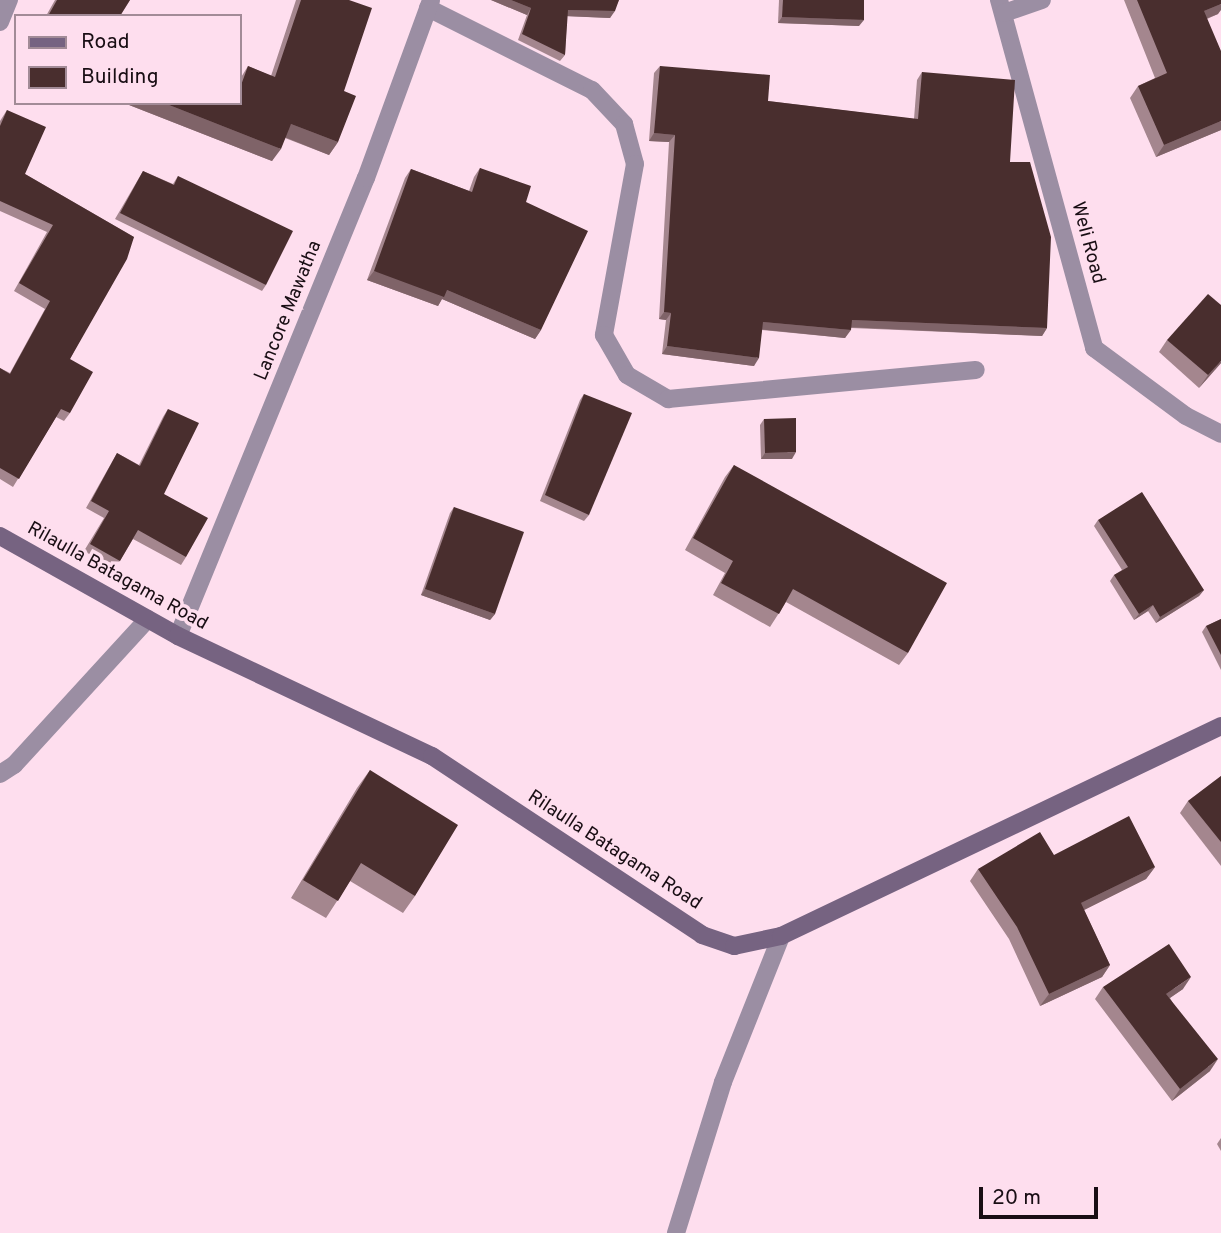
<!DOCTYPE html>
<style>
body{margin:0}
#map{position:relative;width:1221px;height:1233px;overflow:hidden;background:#fedeee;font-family:Overpass,sans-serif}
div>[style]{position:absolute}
.street>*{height:18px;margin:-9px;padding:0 9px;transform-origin:9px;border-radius:9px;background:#9b8ea3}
.secondary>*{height:18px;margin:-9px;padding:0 9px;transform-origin:9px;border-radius:9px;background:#766381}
.wall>*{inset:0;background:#a4868e}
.shaded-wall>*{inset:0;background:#7f6368}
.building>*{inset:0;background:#492e2e}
span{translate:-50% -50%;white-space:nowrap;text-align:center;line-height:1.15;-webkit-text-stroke:7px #fedeee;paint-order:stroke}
.street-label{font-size:19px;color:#190e14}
.legend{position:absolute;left:14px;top:14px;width:228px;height:91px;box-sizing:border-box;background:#fedeee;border:2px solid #a28b97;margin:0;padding:9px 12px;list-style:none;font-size:21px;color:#190e14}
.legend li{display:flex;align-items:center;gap:14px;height:35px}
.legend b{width:35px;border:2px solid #a28b97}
.scale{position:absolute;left:979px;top:1187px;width:119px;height:32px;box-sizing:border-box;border:4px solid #190e14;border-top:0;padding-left:9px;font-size:21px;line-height:24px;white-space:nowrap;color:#190e14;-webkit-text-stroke:5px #fedeee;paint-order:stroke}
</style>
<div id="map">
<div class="street">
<i style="left:999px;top:0;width:361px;rotate:74.7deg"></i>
<i style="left:1094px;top:348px;width:114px;rotate:36.5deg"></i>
<i style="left:1186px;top:416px;width:39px;rotate:27deg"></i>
<i style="left:428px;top:8px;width:183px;rotate:26.6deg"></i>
<i style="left:592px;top:90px;width:47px;rotate:46.7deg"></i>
<i style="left:624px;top:124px;width:41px;rotate:74.6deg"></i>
<i style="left:635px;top:164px;width:174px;rotate:100.3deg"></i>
<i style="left:604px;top:335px;width:46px;rotate:60.1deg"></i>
<i style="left:627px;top:375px;width:48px;rotate:30.3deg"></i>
<i style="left:668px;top:399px;width:309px;rotate:-5.4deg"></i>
<i style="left:1004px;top:13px;width:40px;rotate:-18.9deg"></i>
<i style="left:0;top:22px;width:24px;rotate:-68deg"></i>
<i style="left:178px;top:636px;width:495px;rotate:-67.7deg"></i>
<i style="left:366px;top:178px;width:189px;rotate:-69.9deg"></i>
<i style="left:0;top:774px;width:17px;rotate:-33deg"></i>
<i style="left:14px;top:765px;width:198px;rotate:-47.5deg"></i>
<i style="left:676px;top:1233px;width:158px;rotate:-72.7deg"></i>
<i style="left:723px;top:1082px;width:157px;rotate:-68.3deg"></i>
</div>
<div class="secondary">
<i style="left:0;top:536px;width:204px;rotate:29.3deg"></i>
<i style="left:178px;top:636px;width:281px;rotate:25.3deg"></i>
<i style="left:432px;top:756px;width:324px;rotate:33.5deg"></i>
<i style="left:702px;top:935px;width:34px;rotate:19deg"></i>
<i style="left:734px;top:946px;width:48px;rotate:-12deg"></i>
<i style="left:781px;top:936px;width:488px;rotate:-25.5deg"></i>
</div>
<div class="wall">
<i style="clip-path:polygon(55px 0,130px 0,120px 16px,46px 16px)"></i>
<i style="clip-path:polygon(296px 0,349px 0,344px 91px,338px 142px,329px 155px,285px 138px,272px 161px,124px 103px,240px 103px,240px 79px,248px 66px,271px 76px)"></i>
<i style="clip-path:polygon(491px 0,619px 0,610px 18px,567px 16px,565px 55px,560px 61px,518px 40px,527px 15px)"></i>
<i style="clip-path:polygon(779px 0,864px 0,859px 26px,778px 23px)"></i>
<i style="clip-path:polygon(1124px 0,1221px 0,1218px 14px,1207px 19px,1221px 130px,1156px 157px,1130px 98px,1138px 86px,1155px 78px)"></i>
<i style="clip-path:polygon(660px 66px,768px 101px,914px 119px,917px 80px,922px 72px,1010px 162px,1047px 328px,1042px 336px,851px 328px,845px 338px,762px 330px,754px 366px,662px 354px,666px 320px,659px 319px,669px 142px,649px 141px,654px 73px)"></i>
<i style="clip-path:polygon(7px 110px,25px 174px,134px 237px,70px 359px,70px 413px,64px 421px,56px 417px,13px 487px,0 479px,0 368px,10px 373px,45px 309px,14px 291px,47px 232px,0 211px,0 121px)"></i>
<i style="clip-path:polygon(480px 168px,526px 202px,541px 330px,535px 339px,442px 299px,438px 306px,367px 280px,405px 178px,411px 169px,469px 191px,474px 177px)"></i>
<i style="clip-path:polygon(143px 171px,173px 184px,178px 176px,266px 285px,262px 291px,115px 219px)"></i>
<i style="clip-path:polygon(1167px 340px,1221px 363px,1199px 388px,1159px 352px)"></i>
<i style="clip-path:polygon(584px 394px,589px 515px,584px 521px,540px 501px,580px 400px)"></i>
<i style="clip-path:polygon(168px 409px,164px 494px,186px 557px,181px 565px,133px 539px,115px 569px,84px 551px,104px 518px,86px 508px,117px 453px,139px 465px,163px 417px)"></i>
<i style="clip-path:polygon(764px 419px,792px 459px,761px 459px,760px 425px)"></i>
<i style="clip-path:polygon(734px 465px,908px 653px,899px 665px,786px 602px,770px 627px,713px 595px,725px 573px,685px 550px,725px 477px)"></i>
<i style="clip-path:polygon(454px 507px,495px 614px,490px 620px,421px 595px,450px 513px)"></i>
<i style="clip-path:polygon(1098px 520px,1204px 590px,1199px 596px,1156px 623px,1148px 611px,1134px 620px,1110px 581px,1114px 575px,1122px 570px,1094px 526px)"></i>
<i style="clip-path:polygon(1221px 619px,1221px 670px,1202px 632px,1206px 626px)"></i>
<i style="clip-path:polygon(370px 770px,415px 896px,403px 913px,350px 881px,326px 918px,291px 898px,357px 788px)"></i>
<i style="clip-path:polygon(1221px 776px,1221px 866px,1180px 813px,1188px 801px)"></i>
<i style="clip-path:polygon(1054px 855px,1155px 867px,1146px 879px,1084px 910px,1110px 965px,1102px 977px,1040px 1006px,1009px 939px,970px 881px,978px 869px)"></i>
<i style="clip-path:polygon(1103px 987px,1183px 989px,1170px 998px,1210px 1071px,1172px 1101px,1095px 999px)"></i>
<i style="clip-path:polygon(1221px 1138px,1221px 1151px,1217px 1144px)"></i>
</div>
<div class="shaded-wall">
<i style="clip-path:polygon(491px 0,511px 0,531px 8px,527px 15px)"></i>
<i style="clip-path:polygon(1221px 4px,1221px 10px,1218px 14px,1195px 23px,1204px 11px)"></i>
<i style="clip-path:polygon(568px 10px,615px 11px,610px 18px,563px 16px)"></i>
<i style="clip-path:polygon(782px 17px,864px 20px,859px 26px,778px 23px)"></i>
<i style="clip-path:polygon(124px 103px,164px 103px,281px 149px,272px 161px)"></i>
<i style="clip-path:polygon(1221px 121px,1221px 130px,1156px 157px,1164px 145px)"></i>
<i style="clip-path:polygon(291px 124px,338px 142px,329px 155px,282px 136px)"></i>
<i style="clip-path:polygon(654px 133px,675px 135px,669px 142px,649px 141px)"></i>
<i style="clip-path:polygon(374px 271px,447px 290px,541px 330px,535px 339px,442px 299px,438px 306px,367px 280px)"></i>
<i style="clip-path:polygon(664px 312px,671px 313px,666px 320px,659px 319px)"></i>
<i style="clip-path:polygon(852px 320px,1047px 328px,1042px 336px,846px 327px)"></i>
<i style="clip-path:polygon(763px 322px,851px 330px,845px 338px,758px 329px)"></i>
<i style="clip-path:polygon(667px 346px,759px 358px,754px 366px,662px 354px)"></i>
<i style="clip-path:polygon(1221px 361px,1221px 363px,1199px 388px,1208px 375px)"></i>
<i style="clip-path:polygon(796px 452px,792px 459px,761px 459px,765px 453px)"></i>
<i style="clip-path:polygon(425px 589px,495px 614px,490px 620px,421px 595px)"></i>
<i style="clip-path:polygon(1204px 590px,1199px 596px,1156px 623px,1160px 617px)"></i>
<i style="clip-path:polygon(1153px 605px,1148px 611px,1134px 620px,1139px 614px)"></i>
<i style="clip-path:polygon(1155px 867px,1146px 879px,1072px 916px,1081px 903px)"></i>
<i style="clip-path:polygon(1110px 965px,1102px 977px,1040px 1006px,1049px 994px)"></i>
<i style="clip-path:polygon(1191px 977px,1183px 989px,1158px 1006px,1166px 994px)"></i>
<i style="clip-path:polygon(1218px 1059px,1210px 1071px,1172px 1101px,1180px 1089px)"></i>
</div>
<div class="building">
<i style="clip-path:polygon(57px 0,130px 0,120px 16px,48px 16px)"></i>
<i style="clip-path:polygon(301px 0,349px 0,372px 8px,344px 91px,356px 96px,338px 142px,291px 124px,281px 149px,164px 103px,240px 103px,240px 88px,248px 66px,275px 77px)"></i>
<i style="clip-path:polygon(511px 0,619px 0,615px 11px,568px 10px,565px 55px,522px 34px,531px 8px)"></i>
<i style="clip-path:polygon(783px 0,864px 0,864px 20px,782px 17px)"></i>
<i style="clip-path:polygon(1137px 0,1221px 0,1221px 4px,1204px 11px,1221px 51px,1221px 121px,1164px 145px,1138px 86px,1167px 73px)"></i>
<i style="clip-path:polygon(660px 66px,770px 75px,768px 101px,918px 119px,922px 72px,1015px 80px,1010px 162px,1030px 162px,1051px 237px,1047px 328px,852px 320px,851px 330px,763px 322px,759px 358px,667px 346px,671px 313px,664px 312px,675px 135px,654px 133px)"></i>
<i style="clip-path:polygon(7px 110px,46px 127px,25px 174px,134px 237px,127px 259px,70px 359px,93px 372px,70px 413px,61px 409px,19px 479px,0 468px,0 368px,10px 374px,50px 301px,19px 283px,53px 225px,0 201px,0 126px)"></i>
<i style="clip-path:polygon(480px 168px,531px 186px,526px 202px,588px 231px,541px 330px,447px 290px,444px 297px,374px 271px,411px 169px,472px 192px)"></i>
<i style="clip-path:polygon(143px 171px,174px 185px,178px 176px,293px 231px,266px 285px,120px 213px)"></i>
<i style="clip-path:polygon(1208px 294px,1221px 305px,1221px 361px,1208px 375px,1167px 340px)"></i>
<i style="clip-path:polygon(584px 394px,632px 413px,589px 515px,545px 495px)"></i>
<i style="clip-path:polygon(168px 409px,199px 423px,164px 494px,208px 518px,186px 557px,138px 530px,120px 561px,90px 544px,109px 511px,91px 501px,117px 453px,140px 466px)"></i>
<i style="clip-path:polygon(796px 418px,796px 452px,765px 453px,764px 419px)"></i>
<i style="clip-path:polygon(734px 465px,947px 583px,908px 653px,793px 589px,779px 614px,721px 583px,733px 561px,693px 538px)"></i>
<i style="clip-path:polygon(1142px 492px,1204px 590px,1160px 617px,1153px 605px,1139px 614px,1114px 575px,1128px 567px,1098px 520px)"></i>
<i style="clip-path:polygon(454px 507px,524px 532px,495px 614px,425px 589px)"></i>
<i style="clip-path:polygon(1221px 619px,1221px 655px,1206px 626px)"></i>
<i style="clip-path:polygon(370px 770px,458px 825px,415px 896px,361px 863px,338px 901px,303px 880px)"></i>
<i style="clip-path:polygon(1221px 776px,1221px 842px,1188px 801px)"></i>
<i style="clip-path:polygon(1129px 816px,1155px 867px,1081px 903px,1110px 965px,1049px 994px,1017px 927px,978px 869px,1040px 832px,1054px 855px)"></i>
<i style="clip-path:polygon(1169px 944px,1191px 977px,1166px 994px,1218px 1059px,1180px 1089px,1103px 987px)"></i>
</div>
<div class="street-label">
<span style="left:1087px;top:243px;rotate:75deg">Weli Road</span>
<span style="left:289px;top:311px;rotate:-68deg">Lancore Mawatha</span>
<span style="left:117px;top:577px;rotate:29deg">Rilaulla Batagama Road</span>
<span style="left:614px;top:851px;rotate:33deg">Rilaulla Batagama Road</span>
</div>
<ul class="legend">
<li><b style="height:9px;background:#766381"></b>Road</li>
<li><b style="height:19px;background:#492e2e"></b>Building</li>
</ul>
<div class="scale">20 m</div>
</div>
